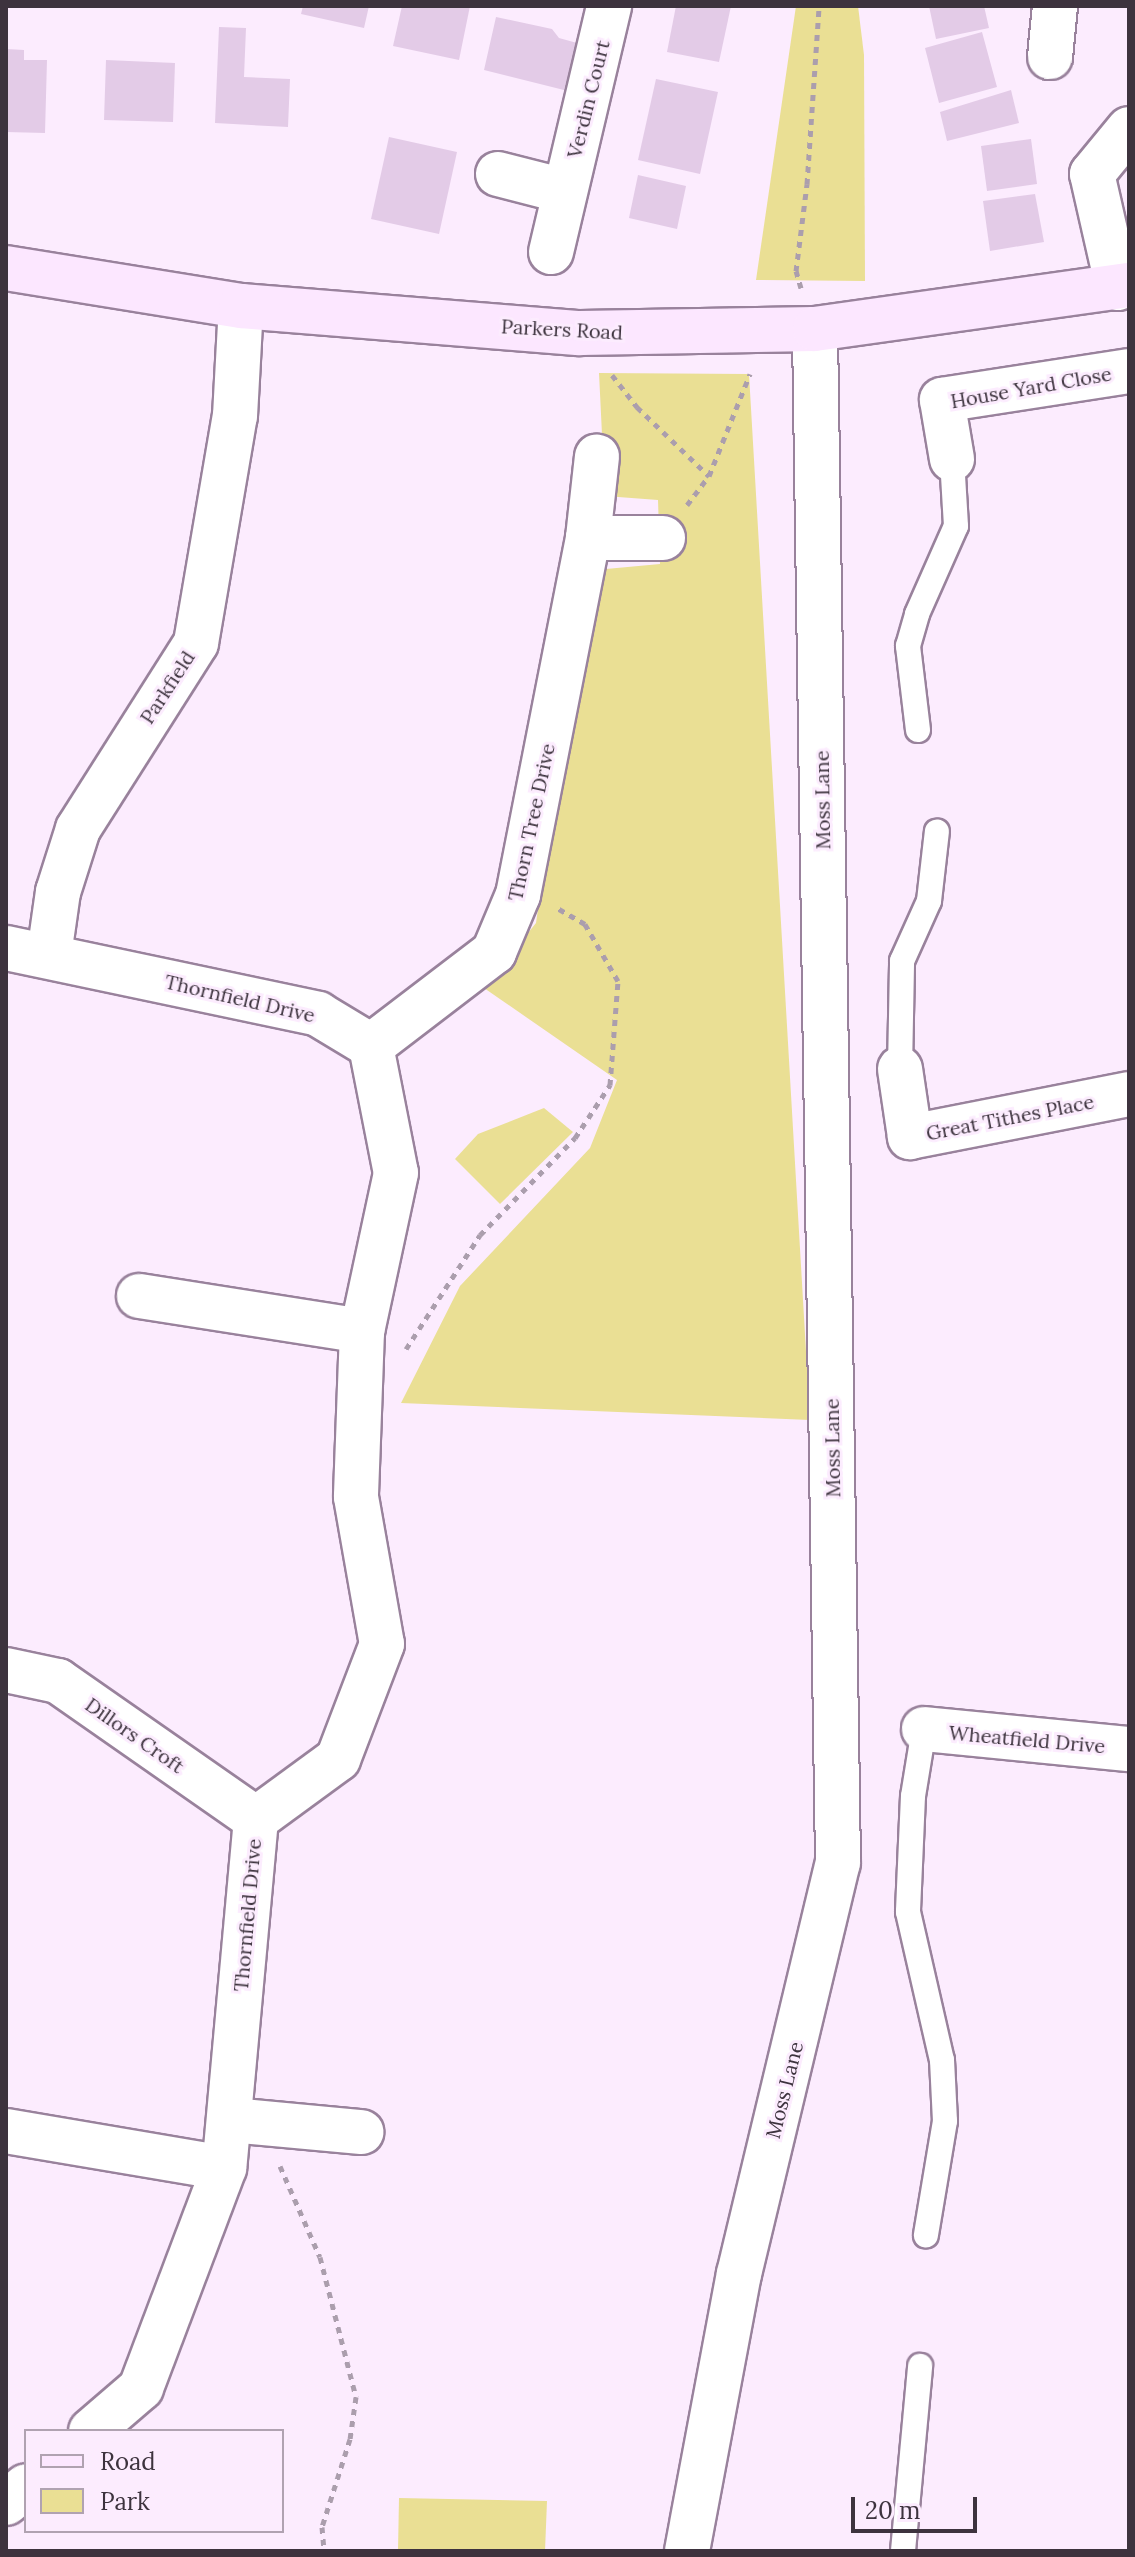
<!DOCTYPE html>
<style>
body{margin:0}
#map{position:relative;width:1135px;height:2557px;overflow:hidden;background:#fcecfe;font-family:Lora,serif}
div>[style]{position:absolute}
.green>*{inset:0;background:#eadf94}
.building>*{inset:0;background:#e3cbe7}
.path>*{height:5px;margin-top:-2.5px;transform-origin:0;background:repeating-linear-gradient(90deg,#ab9ead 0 6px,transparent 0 12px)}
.roads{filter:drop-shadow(2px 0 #99829c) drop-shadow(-2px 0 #99829c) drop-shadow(0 2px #99829c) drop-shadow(0 -2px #99829c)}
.lane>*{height:24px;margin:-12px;padding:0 12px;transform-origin:12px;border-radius:12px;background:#fff}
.street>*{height:44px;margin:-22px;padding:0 22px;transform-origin:22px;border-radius:22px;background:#fff}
.secondary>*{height:44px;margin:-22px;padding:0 22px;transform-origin:22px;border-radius:22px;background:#fce7ff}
span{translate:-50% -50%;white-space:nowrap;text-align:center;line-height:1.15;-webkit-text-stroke:6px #fcecfe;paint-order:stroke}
.street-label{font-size:20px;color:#3d333e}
.frame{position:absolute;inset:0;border:8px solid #3d333e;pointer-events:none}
.legend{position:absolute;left:24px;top:2429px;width:260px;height:104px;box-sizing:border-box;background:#fcecfe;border:2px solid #b0a2b1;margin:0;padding:10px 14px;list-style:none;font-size:24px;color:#3d333e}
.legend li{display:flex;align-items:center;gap:16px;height:40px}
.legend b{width:40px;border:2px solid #b0a2b1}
.scale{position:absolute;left:851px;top:2497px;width:126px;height:36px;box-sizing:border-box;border:4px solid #3d333e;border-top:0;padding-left:10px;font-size:24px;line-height:28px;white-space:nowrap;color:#3d333e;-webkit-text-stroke:6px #fcecfe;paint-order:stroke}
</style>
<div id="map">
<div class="green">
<i style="clip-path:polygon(796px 6px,858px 6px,864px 55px,865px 281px,756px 280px)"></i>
<i style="clip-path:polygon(599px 373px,749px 374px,810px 1420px,401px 1403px,460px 1286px,590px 1148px,617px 1080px,484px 988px,536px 923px,562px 743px,606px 569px,660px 564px,658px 500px,605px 496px)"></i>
<i style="clip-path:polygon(544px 1108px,573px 1132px,500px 1204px,455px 1159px,478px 1134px)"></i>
<i style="clip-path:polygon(399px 2498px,547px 2501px,545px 2551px,398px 2551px)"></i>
</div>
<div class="building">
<i style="clip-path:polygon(303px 6px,369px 6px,364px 28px,301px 14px)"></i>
<i style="clip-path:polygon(402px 6px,470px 6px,459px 60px,393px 46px)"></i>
<i style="clip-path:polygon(676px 6px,731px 6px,719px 62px,667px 52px)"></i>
<i style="clip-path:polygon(929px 6px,984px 6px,989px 28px,936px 39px)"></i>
<i style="clip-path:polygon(496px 17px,552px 29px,559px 38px,577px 43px,564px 90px,484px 70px)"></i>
<i style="clip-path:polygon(219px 27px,246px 28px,244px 77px,290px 79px,288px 127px,215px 123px)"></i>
<i style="clip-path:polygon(982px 32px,997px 87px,939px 103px,925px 48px)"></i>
<i style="clip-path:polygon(6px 49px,24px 50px,24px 60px,47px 60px,45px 133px,6px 132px)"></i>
<i style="clip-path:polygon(106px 60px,175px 63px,173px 122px,104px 120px)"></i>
<i style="clip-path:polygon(656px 79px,718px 92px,700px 174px,638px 160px)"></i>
<i style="clip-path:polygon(1011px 90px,1019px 123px,947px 141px,940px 112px)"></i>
<i style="clip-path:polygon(389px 137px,457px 152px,439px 234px,371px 219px)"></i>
<i style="clip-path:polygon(1031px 139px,1037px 184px,987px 191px,981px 146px)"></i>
<i style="clip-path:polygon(638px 175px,686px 186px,677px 229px,629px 218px)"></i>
<i style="clip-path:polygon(1035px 194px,1044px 242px,990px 251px,983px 201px)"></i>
</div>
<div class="path">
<i style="left:801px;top:288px;width:18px;rotate:-106deg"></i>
<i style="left:796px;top:271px;width:88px;rotate:-82.8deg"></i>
<i style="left:807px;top:184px;width:178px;rotate:-86.1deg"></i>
<i style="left:612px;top:375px;width:41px;rotate:52deg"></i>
<i style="left:637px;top:407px;width:100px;rotate:43.8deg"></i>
<i style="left:687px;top:505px;width:36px;rotate:-53deg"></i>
<i style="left:709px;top:476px;width:110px;rotate:-68.1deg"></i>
<i style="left:406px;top:1349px;width:136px;rotate:-57deg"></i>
<i style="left:480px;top:1235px;width:136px;rotate:-45.6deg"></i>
<i style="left:575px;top:1138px;width:64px;rotate:-56.6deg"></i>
<i style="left:610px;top:1085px;width:104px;rotate:-85.6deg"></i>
<i style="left:618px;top:981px;width:66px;rotate:-120.1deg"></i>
<i style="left:585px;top:924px;width:32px;rotate:-150deg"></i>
<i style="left:280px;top:2166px;width:99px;rotate:66.3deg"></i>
<i style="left:320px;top:2257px;width:145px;rotate:75.6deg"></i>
<i style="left:356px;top:2397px;width:42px;rotate:98.1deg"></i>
<i style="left:350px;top:2439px;width:92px;rotate:107.7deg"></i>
<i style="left:322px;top:2527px;width:24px;rotate:85deg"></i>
</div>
<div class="roads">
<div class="lane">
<i style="left:918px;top:730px;width:85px;rotate:-96.8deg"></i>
<i style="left:908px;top:646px;width:33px;rotate:-74deg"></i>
<i style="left:917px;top:614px;width:96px;rotate:-66.1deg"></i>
<i style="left:956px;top:526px;width:67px;rotate:-93.4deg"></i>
<i style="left:900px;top:1069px;width:108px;rotate:-88.9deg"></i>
<i style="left:902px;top:961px;width:66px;rotate:-65.8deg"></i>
<i style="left:929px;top:901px;width:70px;rotate:-83.5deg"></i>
<i style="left:924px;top:1729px;width:68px;rotate:99.3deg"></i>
<i style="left:913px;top:1796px;width:116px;rotate:92.5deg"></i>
<i style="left:908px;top:1912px;width:152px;rotate:77.1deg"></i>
<i style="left:942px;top:2060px;width:61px;rotate:87.2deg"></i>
<i style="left:945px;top:2121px;width:116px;rotate:99.5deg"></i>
<i style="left:903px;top:2551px;width:186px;rotate:-84.7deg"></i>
</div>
<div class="street">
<i style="left:1050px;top:57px;width:51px;rotate:-84.4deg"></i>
<i style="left:498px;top:174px;width:68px;rotate:14.4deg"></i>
<i style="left:551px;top:252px;width:253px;rotate:-76.7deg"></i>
<i style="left:1118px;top:288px;width:117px;rotate:-102.8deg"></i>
<i style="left:1092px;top:174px;width:58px;rotate:-50.6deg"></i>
<i style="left:952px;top:459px;width:60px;rotate:-99.6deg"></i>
<i style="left:942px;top:400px;width:189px;rotate:-8.8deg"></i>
<i style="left:588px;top:538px;width:75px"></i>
<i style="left:6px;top:948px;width:319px;rotate:11.9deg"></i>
<i style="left:318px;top:1014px;width:62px;rotate:31.1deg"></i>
<i style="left:371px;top:1046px;width:129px;rotate:78.9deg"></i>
<i style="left:396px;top:1173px;width:162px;rotate:102.1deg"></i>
<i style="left:362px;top:1331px;width:166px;rotate:92.1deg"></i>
<i style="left:356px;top:1497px;width:149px;rotate:80deg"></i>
<i style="left:382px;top:1644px;width:123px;rotate:110.9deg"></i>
<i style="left:338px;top:1759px;width:102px;rotate:143.8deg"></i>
<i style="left:256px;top:1819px;width:350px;rotate:95.2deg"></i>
<i style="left:224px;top:2168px;width:235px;rotate:110.7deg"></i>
<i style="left:141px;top:2388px;width:66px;rotate:139.3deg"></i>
<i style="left:49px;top:955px;width:64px;rotate:-81.9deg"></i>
<i style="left:58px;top:892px;width:66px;rotate:-72.4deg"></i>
<i style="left:78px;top:829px;width:220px;rotate:-57.6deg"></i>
<i style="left:196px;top:643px;width:230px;rotate:-80.3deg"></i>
<i style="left:235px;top:416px;width:110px;rotate:-86.9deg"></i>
<i style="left:371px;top:1046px;width:155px;rotate:-37.4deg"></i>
<i style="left:494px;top:952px;width:62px;rotate:-67.2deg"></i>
<i style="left:518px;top:895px;width:364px;rotate:-78.9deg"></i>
<i style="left:588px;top:538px;width:82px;rotate:-83.7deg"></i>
<i style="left:900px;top:1069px;width:69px;rotate:81.6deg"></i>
<i style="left:910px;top:1137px;width:223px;rotate:-11.1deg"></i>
<i style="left:139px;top:1296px;width:226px;rotate:8.9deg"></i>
<i style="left:6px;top:1670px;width:53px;rotate:11.9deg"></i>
<i style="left:58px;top:1681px;width:241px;rotate:34.9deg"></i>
<i style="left:924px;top:1729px;width:206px;rotate:5.6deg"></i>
<i style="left:231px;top:2120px;width:131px;rotate:5.3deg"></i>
<i style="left:6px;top:2131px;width:221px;rotate:9.6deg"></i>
<i style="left:6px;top:2503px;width:26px;rotate:-40deg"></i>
<i style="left:687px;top:2551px;width:282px;rotate:-79.4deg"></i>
<i style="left:739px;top:2274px;width:423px;rotate:-76.5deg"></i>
<i style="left:838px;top:1863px;width:1534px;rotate:-90.86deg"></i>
</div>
<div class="secondary">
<i style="left:6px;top:268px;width:238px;rotate:9.2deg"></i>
<i style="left:241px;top:306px;width:340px;rotate:4.6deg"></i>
<i style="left:580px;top:333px;width:235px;rotate:-1deg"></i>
<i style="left:815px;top:329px;width:317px;rotate:-8deg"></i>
</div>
</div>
<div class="street-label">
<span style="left:588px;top:99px;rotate:-76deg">Verdin Court</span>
<span style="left:562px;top:329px;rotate:3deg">Parkers Road</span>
<span style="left:1031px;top:387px;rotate:-10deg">House Yard Close</span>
<span style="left:167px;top:687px;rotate:-57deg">Parkfield</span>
<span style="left:822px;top:800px;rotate:-91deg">Moss Lane</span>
<span style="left:531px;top:822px;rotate:-78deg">Thorn Tree Drive</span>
<span style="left:240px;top:998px;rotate:13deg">Thornfield Drive</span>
<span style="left:1010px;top:1117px;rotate:-11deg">Great Tithes Place</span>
<span style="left:832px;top:1448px;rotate:-91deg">Moss Lane</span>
<span style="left:135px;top:1735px;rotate:35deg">Dillors Croft</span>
<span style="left:1027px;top:1739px;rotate:5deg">Wheatfield Drive</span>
<span style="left:247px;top:1915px;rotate:-85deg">Thornfield Drive</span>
<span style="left:784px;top:2090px;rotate:-76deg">Moss Lane</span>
</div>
<div class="frame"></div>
<ul class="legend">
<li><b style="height:10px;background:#fce7ff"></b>Road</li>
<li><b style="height:22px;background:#eadf94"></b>Park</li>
</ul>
<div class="scale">20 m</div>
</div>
